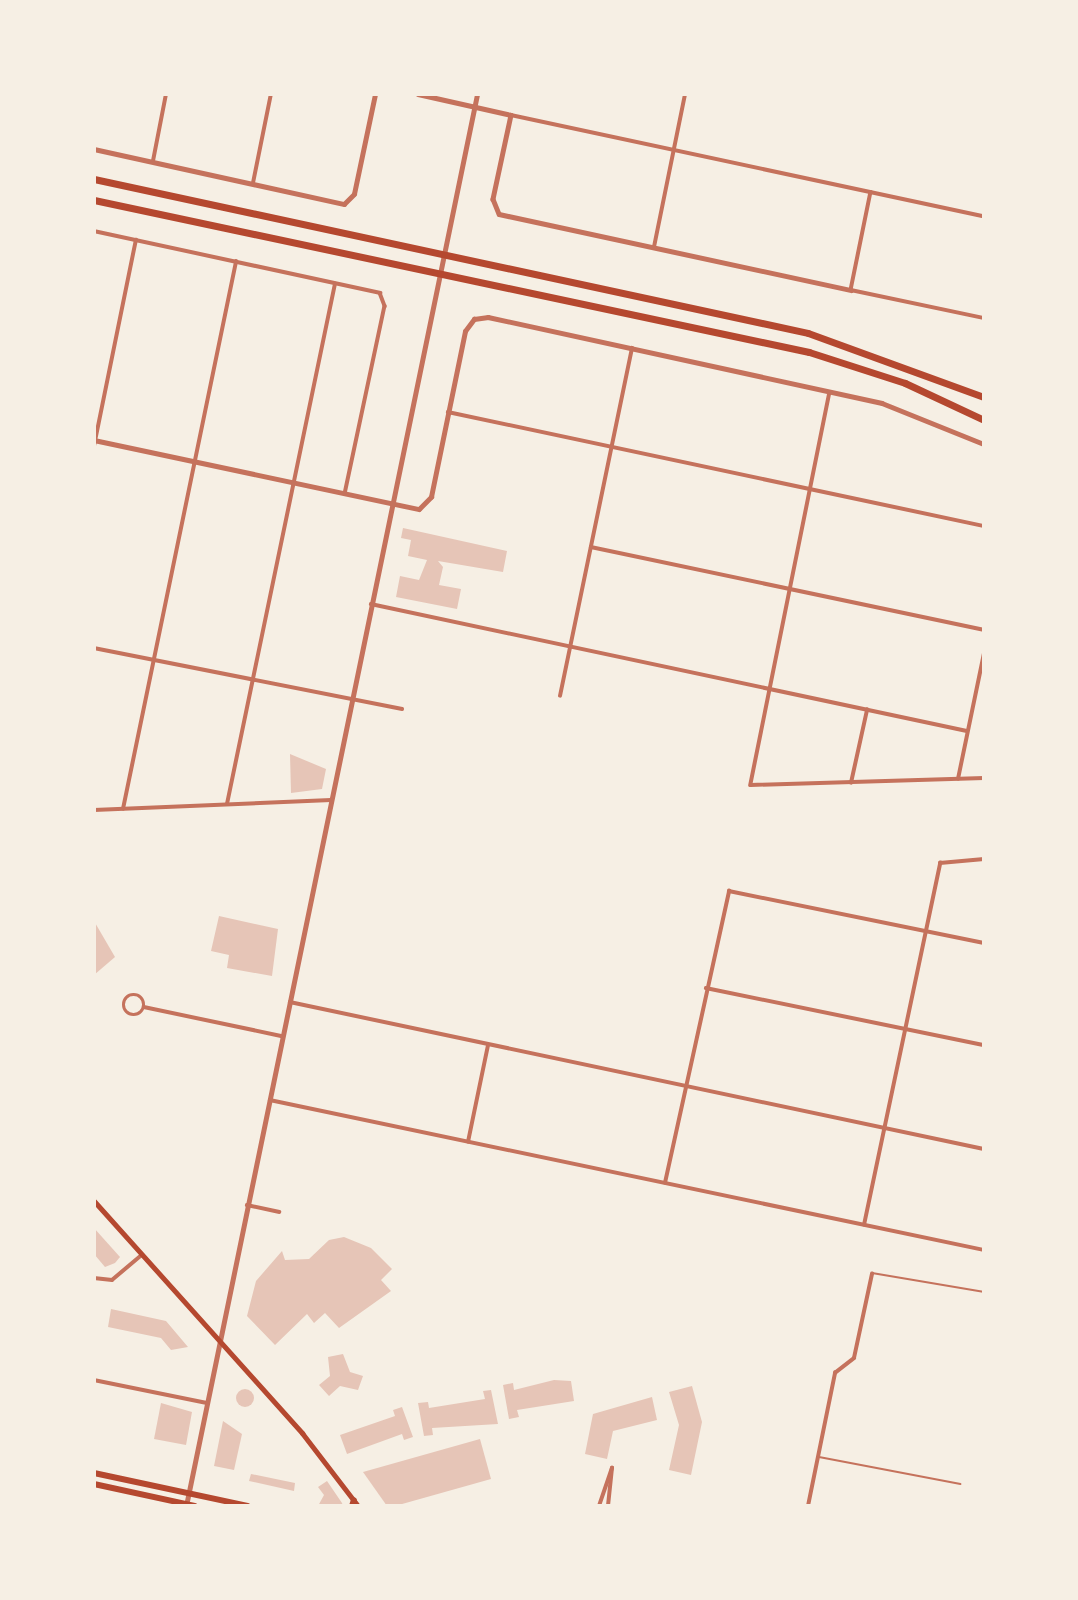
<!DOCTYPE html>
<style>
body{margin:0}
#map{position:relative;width:1078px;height:1600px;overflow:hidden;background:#f6efe4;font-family:"PT Sans Narrow",sans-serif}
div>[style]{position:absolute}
.building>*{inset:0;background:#e6c5b7}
.round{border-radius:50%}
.service>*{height:2px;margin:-1px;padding:0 1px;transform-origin:1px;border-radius:1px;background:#c5725c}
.minor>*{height:3.5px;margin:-1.75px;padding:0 1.75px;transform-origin:1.75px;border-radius:1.75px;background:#c5725c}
.minor>.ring{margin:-1.75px;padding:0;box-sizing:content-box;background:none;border:3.5px solid #c5725c;border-radius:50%}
.tertiary>*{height:4.5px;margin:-2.25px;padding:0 2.25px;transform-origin:2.25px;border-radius:2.25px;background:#c5725c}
.secondary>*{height:5px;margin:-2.5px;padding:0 2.5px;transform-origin:2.5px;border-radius:2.5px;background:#b5482f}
.primary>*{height:6px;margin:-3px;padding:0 3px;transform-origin:3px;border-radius:3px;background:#b5482f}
.motorway>*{height:7px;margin:-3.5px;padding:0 3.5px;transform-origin:3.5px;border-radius:3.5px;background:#b5482f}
span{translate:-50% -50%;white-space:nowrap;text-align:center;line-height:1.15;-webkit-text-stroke:7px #f6efe4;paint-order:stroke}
.frame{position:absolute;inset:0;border:96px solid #f6efe4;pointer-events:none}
</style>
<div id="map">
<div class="building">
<i style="clip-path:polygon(403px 528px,507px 551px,503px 572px,438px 561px,443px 567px,439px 585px,461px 589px,457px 609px,396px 597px,400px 576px,419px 580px,427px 560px,408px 556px,411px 540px,401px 538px)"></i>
<i style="clip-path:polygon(290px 754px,326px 769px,322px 789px,291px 793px)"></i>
<i style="clip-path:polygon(219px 916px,278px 929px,272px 976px,227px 968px,229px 955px,211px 951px)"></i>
<i style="clip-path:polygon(94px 921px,115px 957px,94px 975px)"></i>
<i style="clip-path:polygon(94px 1228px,120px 1257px,115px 1263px,105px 1267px,94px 1254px)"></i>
<i style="clip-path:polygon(344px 1237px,371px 1248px,392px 1269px,381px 1280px,391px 1291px,339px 1328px,325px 1313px,314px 1323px,307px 1314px,275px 1345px,247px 1316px,256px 1281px,282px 1251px,285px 1260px,309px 1259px,329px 1240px)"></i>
<i style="clip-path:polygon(111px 1309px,166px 1321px,188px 1347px,171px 1350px,161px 1338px,108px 1327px)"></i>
<i style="clip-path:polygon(343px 1354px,350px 1372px,363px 1376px,358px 1390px,340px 1386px,329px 1396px,319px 1385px,330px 1376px,328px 1357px)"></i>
<i style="clip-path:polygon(554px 1380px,571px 1381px,574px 1401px,517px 1410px,519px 1417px,509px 1419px,503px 1385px,513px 1383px,514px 1390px)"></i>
<i style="clip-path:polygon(692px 1386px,702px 1422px,691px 1475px,669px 1470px,679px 1425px,669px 1392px)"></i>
<i class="round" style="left:236px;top:1389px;width:18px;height:18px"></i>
<i style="clip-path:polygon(491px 1390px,498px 1424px,432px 1428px,433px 1435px,424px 1436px,418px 1403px,428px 1402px,429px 1408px,485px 1399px,483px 1391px)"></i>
<i style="clip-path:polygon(652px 1397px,657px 1420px,613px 1431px,607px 1459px,585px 1454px,593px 1414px)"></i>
<i style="clip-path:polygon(161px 1403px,192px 1412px,186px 1445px,154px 1439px)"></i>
<i style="clip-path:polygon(402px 1407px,413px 1437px,404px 1440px,402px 1434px,347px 1454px,340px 1435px,395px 1416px,393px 1410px)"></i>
<i style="clip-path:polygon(223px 1421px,242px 1434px,234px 1470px,214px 1466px)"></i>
<i style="clip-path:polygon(480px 1439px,491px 1479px,395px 1506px,387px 1506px,363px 1472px)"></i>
<i style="clip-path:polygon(251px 1474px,295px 1483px,294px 1491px,249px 1481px)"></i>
<i style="clip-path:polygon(327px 1481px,342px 1503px,343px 1506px,318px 1506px,324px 1495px,318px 1487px)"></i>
</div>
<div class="service">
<i style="left:872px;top:1273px;width:114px;rotate:9.6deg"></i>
<i style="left:819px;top:1457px;width:144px;rotate:10.8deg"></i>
</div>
<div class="minor">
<i style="left:511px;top:115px;width:484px;rotate:12.1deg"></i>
<i style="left:153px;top:161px;width:68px;rotate:-79deg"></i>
<i style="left:253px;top:183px;width:91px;rotate:-78.6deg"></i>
<i style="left:871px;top:192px;width:100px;rotate:101.5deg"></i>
<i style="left:851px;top:290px;width:136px;rotate:11.9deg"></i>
<i style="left:94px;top:231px;width:293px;rotate:12.2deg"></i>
<i style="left:380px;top:293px;width:14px;rotate:69deg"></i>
<i style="left:385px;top:306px;width:192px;rotate:102deg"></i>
<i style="left:654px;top:247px;width:156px;rotate:-78.5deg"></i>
<i style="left:830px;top:392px;width:401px;rotate:101.4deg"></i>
<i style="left:751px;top:785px;width:233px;rotate:-1.7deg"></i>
<i style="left:448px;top:412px;width:548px;rotate:12.01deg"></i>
<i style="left:94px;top:446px;width:210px;rotate:-78.5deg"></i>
<i style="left:591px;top:547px;width:402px;rotate:11.9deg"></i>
<i style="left:371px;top:604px;width:609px;rotate:12.03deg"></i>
<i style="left:94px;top:648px;width:314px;rotate:11.2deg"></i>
<i style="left:560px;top:696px;width:355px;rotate:-78.3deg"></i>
<i style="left:958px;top:779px;width:129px;rotate:-78.3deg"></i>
<i style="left:851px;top:783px;width:75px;rotate:-77.6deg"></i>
<i style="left:227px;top:804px;width:531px;rotate:-78.27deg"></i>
<i style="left:123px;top:809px;width:559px;rotate:-78.33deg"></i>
<i style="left:94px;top:810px;width:237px;rotate:-2.4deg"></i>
<i style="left:706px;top:988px;width:284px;rotate:11.6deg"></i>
<i class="ring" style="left:124px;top:995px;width:16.5px;height:16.5px"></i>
<i style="left:290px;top:1002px;width:709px;rotate:11.96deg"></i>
<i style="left:144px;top:1007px;width:141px;rotate:11.9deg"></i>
<i style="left:270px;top:1100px;width:730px;rotate:11.86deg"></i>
<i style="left:468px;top:1142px;width:99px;rotate:-78.3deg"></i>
<i style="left:665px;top:1183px;width:299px;rotate:-77.6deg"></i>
<i style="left:729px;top:891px;width:260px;rotate:11.5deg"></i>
<i style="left:247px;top:1205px;width:33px;rotate:12deg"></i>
<i style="left:864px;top:1225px;width:370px;rotate:-78.1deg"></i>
<i style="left:940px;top:863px;width:44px;rotate:-5.2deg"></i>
<i style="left:94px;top:1278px;width:18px;rotate:6deg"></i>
<i style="left:112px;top:1280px;width:39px;rotate:-40deg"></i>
<i style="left:94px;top:1380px;width:115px;rotate:11.5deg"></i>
<i style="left:599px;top:1506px;width:40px;rotate:-71.1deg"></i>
<i style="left:608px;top:1506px;width:38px;rotate:-84deg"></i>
<i style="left:808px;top:1506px;width:136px;rotate:-78.5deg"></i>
<i style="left:835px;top:1373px;width:24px;rotate:-38deg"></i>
<i style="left:854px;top:1358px;width:86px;rotate:-77.9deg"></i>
</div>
<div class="tertiary">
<i style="left:418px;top:94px;width:95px;rotate:12.7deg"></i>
<i style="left:511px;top:115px;width:86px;rotate:102.1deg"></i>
<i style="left:493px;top:199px;width:16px;rotate:68deg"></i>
<i style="left:499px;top:214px;width:360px;rotate:12.2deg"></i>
<i style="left:94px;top:149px;width:256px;rotate:12.4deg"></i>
<i style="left:344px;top:204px;width:14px;rotate:-45deg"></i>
<i style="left:354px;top:194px;width:102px;rotate:-78.1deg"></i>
<i style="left:94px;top:440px;width:332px;rotate:12deg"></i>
<i style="left:419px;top:509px;width:17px;rotate:-45deg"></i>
<i style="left:431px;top:497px;width:169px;rotate:-78.4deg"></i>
<i style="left:465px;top:331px;width:15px;rotate:-53deg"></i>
<i style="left:474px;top:319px;width:14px;rotate:-8deg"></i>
<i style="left:488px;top:317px;width:403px;rotate:12.3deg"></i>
<i style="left:882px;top:403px;width:110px;rotate:21.9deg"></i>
<i style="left:186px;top:1506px;width:1442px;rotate:-78.35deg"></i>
</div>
<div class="secondary">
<i style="left:94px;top:1201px;width:312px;rotate:48.1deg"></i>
<i style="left:302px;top:1433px;width:92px;rotate:52.5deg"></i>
</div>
<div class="primary">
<i style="left:94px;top:1473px;width:157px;rotate:12.1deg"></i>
<i style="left:94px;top:1484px;width:103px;rotate:12.3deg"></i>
<i style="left:352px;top:1506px;width:6px;rotate:-72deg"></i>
</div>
<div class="motorway">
<i style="left:94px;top:179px;width:730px;rotate:12.17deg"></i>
<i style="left:808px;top:333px;width:187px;rotate:20deg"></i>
<i style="left:94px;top:200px;width:731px;rotate:12deg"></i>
<i style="left:809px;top:352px;width:101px;rotate:17.9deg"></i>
<i style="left:905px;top:383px;width:87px;rotate:25.1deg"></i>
</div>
<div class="frame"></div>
</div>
